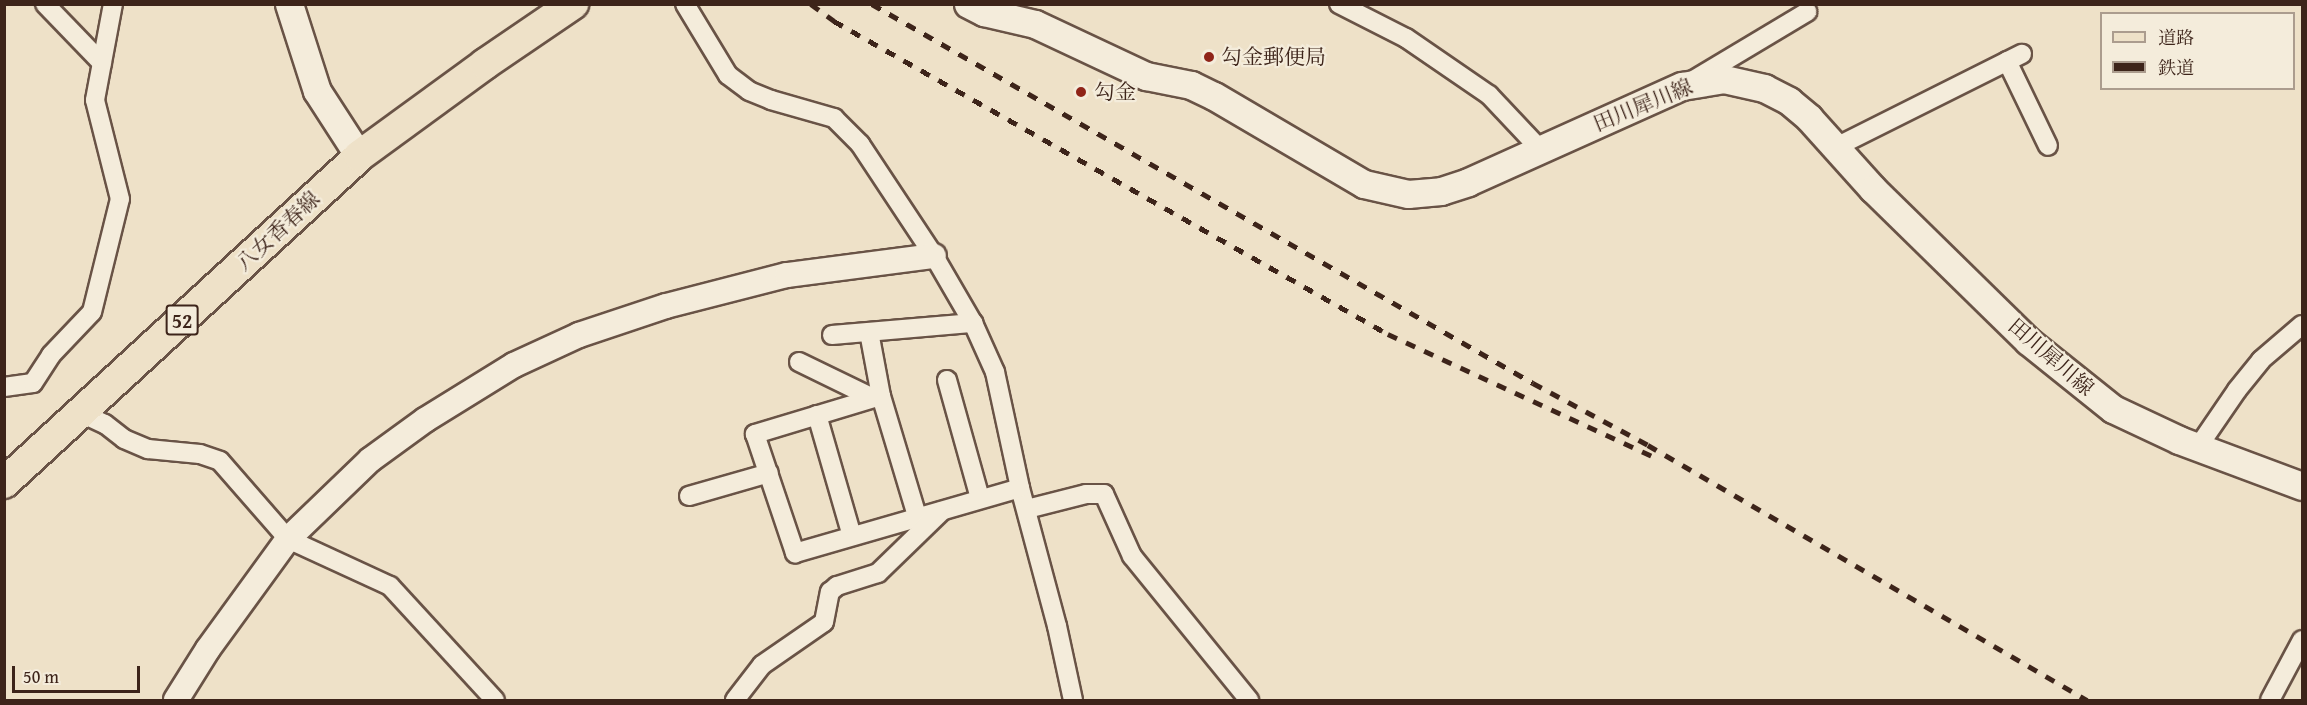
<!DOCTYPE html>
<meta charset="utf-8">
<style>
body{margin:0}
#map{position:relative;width:2307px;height:705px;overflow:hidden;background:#eee1c8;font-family:"Gentium Book Plus","Noto Serif JP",serif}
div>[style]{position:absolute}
.roads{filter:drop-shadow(2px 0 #695346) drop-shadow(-2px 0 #695346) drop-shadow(0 2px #695346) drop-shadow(0 -2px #695346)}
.minor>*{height:18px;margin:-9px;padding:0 9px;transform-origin:9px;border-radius:9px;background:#f4ecdb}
.tertiary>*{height:24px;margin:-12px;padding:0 12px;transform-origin:12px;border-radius:12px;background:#f4ecdb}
.secondary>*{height:27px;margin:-13.5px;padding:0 13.5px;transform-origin:13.5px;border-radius:13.5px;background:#f4ecdb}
.primary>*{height:30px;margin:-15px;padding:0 15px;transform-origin:15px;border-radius:15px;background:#eee1c8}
.rail>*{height:4.5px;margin-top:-2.25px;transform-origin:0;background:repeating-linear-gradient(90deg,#3d241a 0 10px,transparent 0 20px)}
.dots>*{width:16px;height:16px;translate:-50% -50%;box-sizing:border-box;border:3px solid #f4ecdb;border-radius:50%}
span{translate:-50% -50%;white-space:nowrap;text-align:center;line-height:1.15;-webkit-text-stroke:4.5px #f4ecdb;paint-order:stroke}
.shield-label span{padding:2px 4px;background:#f4ecdb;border:2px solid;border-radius:4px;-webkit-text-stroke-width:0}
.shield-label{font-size:20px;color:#3d241a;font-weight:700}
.poi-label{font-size:21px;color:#3d241a}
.left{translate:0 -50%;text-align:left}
.street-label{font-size:21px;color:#3d241a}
.frame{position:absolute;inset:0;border:6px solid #3d241a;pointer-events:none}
.legend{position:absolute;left:2100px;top:12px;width:195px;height:78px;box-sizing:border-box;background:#f4ecdb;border:2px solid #ab9c8e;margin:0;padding:8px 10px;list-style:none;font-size:18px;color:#3d241a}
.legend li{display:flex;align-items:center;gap:12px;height:30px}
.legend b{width:30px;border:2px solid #ab9c8e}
.scale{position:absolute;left:12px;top:666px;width:128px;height:27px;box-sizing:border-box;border:3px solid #3d241a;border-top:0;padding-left:8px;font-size:18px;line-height:21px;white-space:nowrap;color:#3d241a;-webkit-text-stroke:4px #f4ecdb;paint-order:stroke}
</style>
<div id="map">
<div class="roads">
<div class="minor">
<i style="left:45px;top:4px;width:82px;rotate:46deg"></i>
<i style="left:685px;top:4px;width:83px;rotate:58.8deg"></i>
<i style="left:728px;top:75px;width:26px;rotate:37deg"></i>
<i style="left:749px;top:91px;width:24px;rotate:22deg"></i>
<i style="left:771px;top:100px;width:66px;rotate:15.9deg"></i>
<i style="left:834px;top:118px;width:37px;rotate:45deg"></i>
<i style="left:860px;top:144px;width:134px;rotate:56.5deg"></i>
<i style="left:934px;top:256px;width:78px;rotate:59.8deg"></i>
<i style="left:973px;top:323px;width:54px;rotate:65.8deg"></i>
<i style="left:995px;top:372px;width:119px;rotate:77.8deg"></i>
<i style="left:1020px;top:488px;width:143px;rotate:75deg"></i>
<i style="left:1057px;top:626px;width:76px;rotate:77.8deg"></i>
<i style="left:1339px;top:4px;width:75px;rotate:26.9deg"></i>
<i style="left:1406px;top:38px;width:101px;rotate:34.5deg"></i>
<i style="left:1489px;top:95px;width:73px;rotate:46.7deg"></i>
<i style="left:2007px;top:61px;width:94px;rotate:64.2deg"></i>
<i style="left:1695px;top:79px;width:131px;rotate:-30.9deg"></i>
<i style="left:1836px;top:147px;width:208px;rotate:-26.6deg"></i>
<i style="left:869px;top:332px;width:65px;rotate:79.4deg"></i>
<i style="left:832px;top:335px;width:142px;rotate:-4.9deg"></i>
<i style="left:799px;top:362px;width:82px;rotate:25.9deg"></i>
<i style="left:947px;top:380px;width:123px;rotate:74.4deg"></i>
<i style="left:4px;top:387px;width:29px;rotate:-8deg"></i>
<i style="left:33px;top:383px;width:33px;rotate:-57deg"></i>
<i style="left:51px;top:355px;width:59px;rotate:-46.4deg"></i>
<i style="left:92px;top:312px;width:116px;rotate:-76.1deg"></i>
<i style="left:120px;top:199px;width:102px;rotate:-104.2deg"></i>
<i style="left:95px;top:100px;width:98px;rotate:-79.4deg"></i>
<i style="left:81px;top:413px;width:26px;rotate:25deg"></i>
<i style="left:105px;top:424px;width:24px;rotate:38deg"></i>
<i style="left:124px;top:439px;width:26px;rotate:23deg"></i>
<i style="left:148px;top:449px;width:52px;rotate:5.5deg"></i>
<i style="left:200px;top:454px;width:21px;rotate:19deg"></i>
<i style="left:220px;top:461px;width:103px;rotate:48.9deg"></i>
<i style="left:288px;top:539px;width:112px;rotate:24.7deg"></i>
<i style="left:390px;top:586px;width:155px;rotate:47.4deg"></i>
<i style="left:817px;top:415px;width:126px;rotate:73.9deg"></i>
<i style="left:2198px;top:447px;width:69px;rotate:-55.6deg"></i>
<i style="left:2237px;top:390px;width:38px;rotate:-51deg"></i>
<i style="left:2261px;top:360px;width:54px;rotate:-40.5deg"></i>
<i style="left:689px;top:496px;width:83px;rotate:-16deg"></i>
<i style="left:1027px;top:509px;width:61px;rotate:-14.3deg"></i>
<i style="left:1086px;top:494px;width:18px"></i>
<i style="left:1104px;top:494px;width:68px;rotate:65.7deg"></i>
<i style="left:1132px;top:556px;width:186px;rotate:50.9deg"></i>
<i style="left:917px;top:516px;width:125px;rotate:-106.7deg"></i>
<i style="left:881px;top:396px;width:132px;rotate:163.2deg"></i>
<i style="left:755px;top:434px;width:126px;rotate:71.4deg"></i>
<i style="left:795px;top:553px;width:234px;rotate:-16.1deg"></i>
<i style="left:735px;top:700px;width:44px;rotate:-52.4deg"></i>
<i style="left:762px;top:665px;width:75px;rotate:-34.7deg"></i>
<i style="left:824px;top:622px;width:31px;rotate:-79deg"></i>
<i style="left:830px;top:592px;width:9px;rotate:-41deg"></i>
<i style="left:837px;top:586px;width:43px;rotate:-17.6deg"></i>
<i style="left:878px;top:573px;width:89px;rotate:-44.1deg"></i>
<i style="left:2270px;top:700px;width:68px;rotate:-61.9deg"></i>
</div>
<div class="tertiary">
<i style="left:176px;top:700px;width:60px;rotate:-57.9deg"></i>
<i style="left:208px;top:649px;width:136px;rotate:-54deg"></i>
<i style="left:288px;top:539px;width:114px;rotate:-43.9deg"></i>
<i style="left:370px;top:460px;width:68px;rotate:-36deg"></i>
<i style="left:425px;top:420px;width:105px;rotate:-31.7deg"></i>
<i style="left:514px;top:365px;width:72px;rotate:-24.8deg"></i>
<i style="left:579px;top:335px;width:92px;rotate:-18.4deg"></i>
<i style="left:666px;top:306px;width:125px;rotate:-14.4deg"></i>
<i style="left:787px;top:275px;width:148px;rotate:-7.4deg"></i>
</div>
<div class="secondary">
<i style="left:289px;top:4px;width:91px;rotate:72.2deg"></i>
<i style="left:317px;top:91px;width:77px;rotate:57.1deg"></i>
<i style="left:968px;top:4px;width:18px;rotate:27deg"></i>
<i style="left:984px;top:12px;width:52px;rotate:13.2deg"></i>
<i style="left:1035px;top:24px;width:123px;rotate:25.1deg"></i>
<i style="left:1146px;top:76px;width:46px;rotate:11.3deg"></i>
<i style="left:1191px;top:85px;width:25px;rotate:26deg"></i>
<i style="left:1214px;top:96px;width:174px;rotate:30.4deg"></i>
<i style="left:1364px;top:184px;width:45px;rotate:12.8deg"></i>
<i style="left:1408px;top:194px;width:33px;rotate:-5deg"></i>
<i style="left:1441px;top:191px;width:28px;rotate:-18deg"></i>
<i style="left:1468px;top:182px;width:235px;rotate:-24.2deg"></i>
<i style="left:1682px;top:86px;width:43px;rotate:-9.5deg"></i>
<i style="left:1724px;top:79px;width:41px;rotate:12.7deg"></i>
<i style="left:1764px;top:88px;width:28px;rotate:27deg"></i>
<i style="left:1789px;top:101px;width:26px;rotate:40deg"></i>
<i style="left:1809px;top:118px;width:96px;rotate:48deg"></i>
<i style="left:1873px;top:189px;width:217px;rotate:44.4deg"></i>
<i style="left:2028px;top:341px;width:109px;rotate:38.7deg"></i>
<i style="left:2113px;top:409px;width:73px;rotate:25.2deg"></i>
<i style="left:2179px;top:440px;width:131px;rotate:20.5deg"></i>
</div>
<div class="primary">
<i style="left:4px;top:483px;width:483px;rotate:-42.6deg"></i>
<i style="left:359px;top:156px;width:156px;rotate:-36.1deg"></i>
<i style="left:485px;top:64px;width:107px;rotate:-34.3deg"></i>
</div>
</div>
<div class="rail">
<i style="left:811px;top:4px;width:29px;rotate:36deg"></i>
<i style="left:834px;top:21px;width:636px;rotate:29.47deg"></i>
<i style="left:1388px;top:334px;width:291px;rotate:24.8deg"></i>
<i style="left:872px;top:4px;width:762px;rotate:29.83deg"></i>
<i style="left:1533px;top:383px;width:131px;rotate:28.3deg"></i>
<i style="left:1648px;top:445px;width:508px;rotate:30.15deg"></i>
</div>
<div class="dots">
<i style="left:1209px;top:57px;background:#8f2418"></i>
<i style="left:1081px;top:92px;background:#8f2418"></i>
</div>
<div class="shield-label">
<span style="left:182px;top:320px">52</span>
</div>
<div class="poi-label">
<span class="left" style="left:1221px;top:57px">勾金郵便局</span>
<span class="left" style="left:1094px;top:92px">勾金</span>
</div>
<div class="street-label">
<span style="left:1643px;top:105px;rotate:-22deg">田川犀川線</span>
<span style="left:278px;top:231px;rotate:-43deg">八女香春線</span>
<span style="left:2051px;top:357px;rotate:41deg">田川犀川線</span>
</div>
<div class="frame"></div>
<ul class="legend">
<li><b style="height:8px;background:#eee1c8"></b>道路</li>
<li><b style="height:8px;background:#3d241a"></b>鉄道</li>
</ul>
<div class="scale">50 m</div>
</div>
